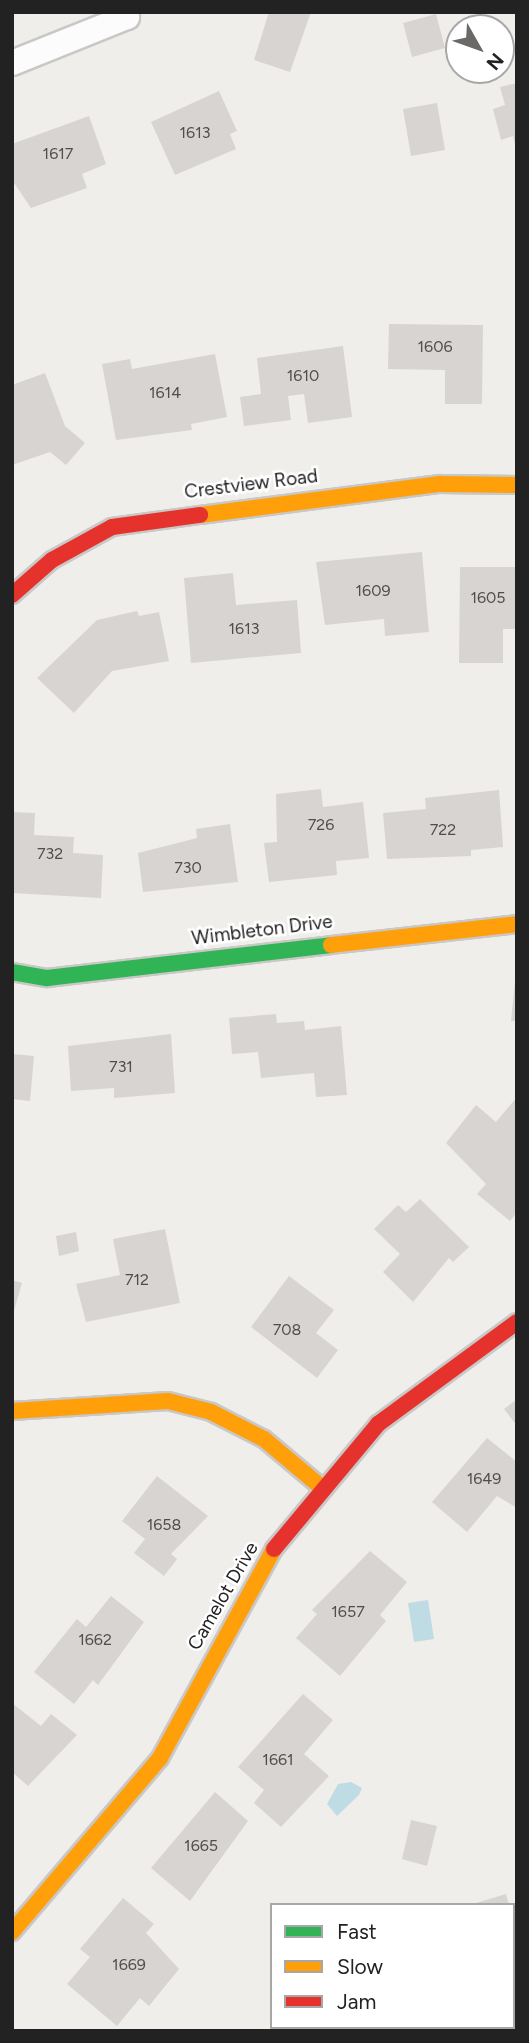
<!DOCTYPE html>
<style>
body{margin:0}
#map{position:relative;width:529px;height:2043px;overflow:hidden;background:#f0eeeb;font-family:Figtree,sans-serif}
div>[style]{position:absolute}
.water>*{inset:0;background:#bfdbe3}
.building>*{inset:0;background:#d7d4d2}
.roads{filter:drop-shadow(2px 0 #c9c8c7) drop-shadow(-2px 0 #c9c8c7) drop-shadow(0 2px #c9c8c7) drop-shadow(0 -2px #c9c8c7)}
.street>*{height:24px;margin:-12px;padding:0 12px;transform-origin:12px;border-radius:12px;background:#fdfcfc}
.fast>*{height:16px;margin:-8px;padding:0 8px;transform-origin:8px;border-radius:8px;background:#30b455}
.slow>*{height:16px;margin:-8px;padding:0 8px;transform-origin:8px;border-radius:8px;background:#ff9f0a}
.jam>*{height:16px;margin:-8px;padding:0 8px;transform-origin:8px;border-radius:8px;background:#e5322d}
span{translate:-50% -50%;white-space:nowrap;text-align:center;line-height:1.15;-webkit-text-stroke:5px #fff;paint-order:stroke}
.number-label{font-size:16px;color:#4f4e4e}
.number-label span{-webkit-text-stroke-width:0}
.street-label{font-size:19px;color:#222}
.frame{position:absolute;inset:0;border:14px solid #222;pointer-events:none}
.legend{position:absolute;left:270px;top:1903px;width:245px;height:126px;box-sizing:border-box;background:#fff;border:2px solid #a7a7a7;margin:0;padding:9px 12px;list-style:none;font-size:21px;color:#222}
.legend li{display:flex;align-items:center;gap:14px;height:35px}
.legend b{width:35px;border:2px solid #a7a7a7}
.north{position:absolute;left:445px;top:14px;width:70px;height:70px;box-sizing:border-box;background:#fff;border:2px solid #a7a7a7;border-radius:50%;rotate:130deg;font-size:19px;font-weight:700;line-height:28px;text-align:center;color:#222}
.north::after{content:'';display:block;margin:auto;width:24px;height:32px;background:#6a6968;clip-path:polygon(50% 0,100% 100%,50% 72%,0 100%)}
</style>
<div id="map">
<div class="water">
<i style="clip-path:polygon(428px 1600px,434px 1639px,414px 1642px,408px 1603px)"></i>
<i style="clip-path:polygon(351px 1782px,362px 1788px,359px 1795px,337px 1816px,327px 1804px,338px 1784px)"></i>
</div>
<div class="building">
<i style="clip-path:polygon(269px 12px,311px 12px,290px 72px,254px 60px)"></i>
<i style="clip-path:polygon(436px 14px,445px 48px,412px 57px,403px 23px)"></i>
<i style="clip-path:polygon(517px 83px,517px 149px,516px 149px,513px 136px,501px 140px,493px 109px,505px 105px,500px 87px)"></i>
<i style="clip-path:polygon(219px 91px,237px 131px,230px 134px,236px 149px,175px 175px,151px 122px)"></i>
<i style="clip-path:polygon(437px 103px,445px 150px,411px 156px,403px 109px)"></i>
<i style="clip-path:polygon(89px 116px,106px 164px,82px 174px,87px 188px,31px 208px,12px 180px,12px 144px)"></i>
<i style="clip-path:polygon(389px 324px,483px 325px,482px 404px,445px 404px,445px 370px,388px 369px)"></i>
<i style="clip-path:polygon(343px 346px,352px 417px,308px 423px,304px 394px,288px 396px,291px 420px,244px 426px,240px 397px,261px 394px,257px 358px)"></i>
<i style="clip-path:polygon(215px 354px,227px 417px,191px 424px,192px 430px,116px 440px,102px 364px,130px 359px,132px 369px)"></i>
<i style="clip-path:polygon(45px 373px,65px 426px,85px 443px,66px 465px,50px 452px,12px 465px,12px 385px)"></i>
<i style="clip-path:polygon(422px 552px,429px 632px,385px 636px,384px 619px,325px 625px,316px 562px)"></i>
<i style="clip-path:polygon(460px 567px,517px 567px,517px 629px,503px 629px,503px 663px,459px 663px)"></i>
<i style="clip-path:polygon(233px 573px,236px 605px,297px 600px,301px 653px,191px 663px,184px 578px)"></i>
<i style="clip-path:polygon(137px 611px,139px 616px,159px 612px,169px 661px,112px 671px,74px 713px,37px 678px,97px 620px)"></i>
<i style="clip-path:polygon(321px 789px,323px 807px,363px 802px,369px 858px,336px 861px,337px 875px,269px 882px,264px 843px,277px 842px,276px 794px)"></i>
<i style="clip-path:polygon(499px 790px,503px 847px,471px 850px,471px 856px,387px 859px,383px 813px,426px 809px,425px 798px)"></i>
<i style="clip-path:polygon(12px 812px,35px 813px,34px 835px,74px 837px,73px 853px,103px 855px,101px 898px,12px 893px)"></i>
<i style="clip-path:polygon(230px 824px,238px 882px,143px 892px,138px 853px,197px 838px,196px 829px)"></i>
<i style="clip-path:polygon(515px 981px,517px 981px,517px 1021px,511px 1021px)"></i>
<i style="clip-path:polygon(276px 1014px,277px 1023px,304px 1021px,305px 1030px,341px 1026px,347px 1095px,316px 1097px,314px 1073px,261px 1078px,258px 1052px,232px 1054px,229px 1018px)"></i>
<i style="clip-path:polygon(171px 1034px,175px 1093px,114px 1098px,114px 1088px,71px 1091px,68px 1046px)"></i>
<i style="clip-path:polygon(12px 1054px,34px 1056px,30px 1101px,12px 1099px)"></i>
<i style="clip-path:polygon(517px 1097px,517px 1212px,510px 1221px,477px 1194px,486px 1184px,446px 1143px,476px 1105px,496px 1122px)"></i>
<i style="clip-path:polygon(420px 1199px,469px 1247px,453px 1262px,449px 1258px,413px 1302px,383px 1272px,400px 1254px,374px 1229px,398px 1205px,406px 1212px)"></i>
<i style="clip-path:polygon(165px 1229px,180px 1303px,86px 1322px,76px 1284px,120px 1275px,113px 1239px)"></i>
<i style="clip-path:polygon(76px 1232px,79px 1251px,59px 1256px,56px 1236px)"></i>
<i style="clip-path:polygon(289px 1276px,334px 1310px,316px 1333px,338px 1350px,317px 1378px,251px 1327px)"></i>
<i style="clip-path:polygon(12px 1280px,22px 1283px,13px 1314px,12px 1314px)"></i>
<i style="clip-path:polygon(517px 1399px,517px 1426px,504px 1409px)"></i>
<i style="clip-path:polygon(487px 1438px,517px 1462px,517px 1508px,497px 1496px,467px 1532px,432px 1502px)"></i>
<i style="clip-path:polygon(157px 1476px,208px 1516px,171px 1554px,177px 1559px,164px 1576px,134px 1553px,145px 1539px,122px 1521px)"></i>
<i style="clip-path:polygon(370px 1551px,407px 1582px,380px 1615px,386px 1621px,340px 1676px,296px 1638px,317px 1614px,312px 1610px)"></i>
<i style="clip-path:polygon(111px 1596px,144px 1622px,98px 1685px,93px 1680px,74px 1704px,34px 1672px,77px 1619px,86px 1627px)"></i>
<i style="clip-path:polygon(303px 1694px,333px 1720px,304px 1754px,329px 1776px,281px 1827px,254px 1803px,264px 1790px,238px 1767px)"></i>
<i style="clip-path:polygon(12px 1703px,41px 1726px,51px 1714px,77px 1735px,28px 1786px,12px 1772px)"></i>
<i style="clip-path:polygon(215px 1792px,248px 1821px,190px 1901px,151px 1868px)"></i>
<i style="clip-path:polygon(411px 1820px,437px 1826px,427px 1866px,402px 1859px)"></i>
<i style="clip-path:polygon(506px 1894px,509px 1905px,473px 1905px,473px 1904px)"></i>
<i style="clip-path:polygon(123px 1898px,154px 1924px,146px 1933px,179px 1969px,149px 2006px,140px 1998px,117px 2026px,67px 1984px,90px 1957px,80px 1949px)"></i>
<i style="clip-path:polygon(514px 1919px,517px 1976px,513px 1977px,513px 1919px)"></i>
</div>
<div class="roads">
<div class="street">
<i style="left:12px;top:63px;width:124px;rotate:-21.8deg"></i>
<i style="left:127px;top:17px;width:5px;rotate:-112deg"></i>
</div>
<div class="fast">
<i style="left:12px;top:972px;width:36px;rotate:10deg"></i>
<i style="left:47px;top:978px;width:286px;rotate:-6.6deg"></i>
</div>
<div class="slow">
<i style="left:200px;top:515px;width:242px;rotate:-7.4deg"></i>
<i style="left:440px;top:484px;width:77px;rotate:0.7deg"></i>
<i style="left:331px;top:945px;width:187px;rotate:-6.4deg"></i>
<i style="left:12px;top:1411px;width:156px;rotate:-3.7deg"></i>
<i style="left:168px;top:1401px;width:44px;rotate:14.3deg"></i>
<i style="left:211px;top:1412px;width:59px;rotate:27deg"></i>
<i style="left:264px;top:1439px;width:75px;rotate:40.1deg"></i>
<i style="left:12px;top:1932px;width:228px;rotate:-49.6deg"></i>
<i style="left:160px;top:1758px;width:238px;rotate:-61.4deg"></i>
</div>
<div class="jam">
<i style="left:12px;top:595px;width:53px;rotate:-41.2deg"></i>
<i style="left:52px;top:560px;width:68px;rotate:-28.8deg"></i>
<i style="left:112px;top:527px;width:89px;rotate:-7.8deg"></i>
<i style="left:274px;top:1549px;width:163px;rotate:-50.2deg"></i>
<i style="left:378px;top:1424px;width:172px;rotate:-36.3deg"></i>
</div>
</div>
<div class="number-label">
<span style="left:195px;top:133px">1613</span>
<span style="left:58px;top:154px">1617</span>
<span style="left:435px;top:347px">1606</span>
<span style="left:303px;top:376px">1610</span>
<span style="left:165px;top:393px">1614</span>
<span style="left:373px;top:591px">1609</span>
<span style="left:488px;top:598px">1605</span>
<span style="left:244px;top:629px">1613</span>
<span style="left:321px;top:825px">726</span>
<span style="left:443px;top:830px">722</span>
<span style="left:50px;top:854px">732</span>
<span style="left:188px;top:868px">730</span>
<span style="left:121px;top:1067px">731</span>
<span style="left:137px;top:1280px">712</span>
<span style="left:287px;top:1330px">708</span>
<span style="left:484px;top:1479px">1649</span>
<span style="left:164px;top:1525px">1658</span>
<span style="left:348px;top:1612px">1657</span>
<span style="left:95px;top:1640px">1662</span>
<span style="left:278px;top:1760px">1661</span>
<span style="left:201px;top:1846px">1665</span>
<span style="left:129px;top:1965px">1669</span>
</div>
<div class="street-label">
<span style="left:251px;top:484px;rotate:-7deg">Crestview Road</span>
<span style="left:262px;top:930px;rotate:-7deg">Wimbleton Drive</span>
<span style="left:223px;top:1596px;rotate:-60deg">Camelot Drive</span>
</div>
<div class="frame"></div>
<ul class="legend">
<li><b style="height:9px;background:#30b455"></b>Fast</li>
<li><b style="height:9px;background:#ff9f0a"></b>Slow</li>
<li><b style="height:9px;background:#e5322d"></b>Jam</li>
</ul>
<div class="north">N</div>
</div>
